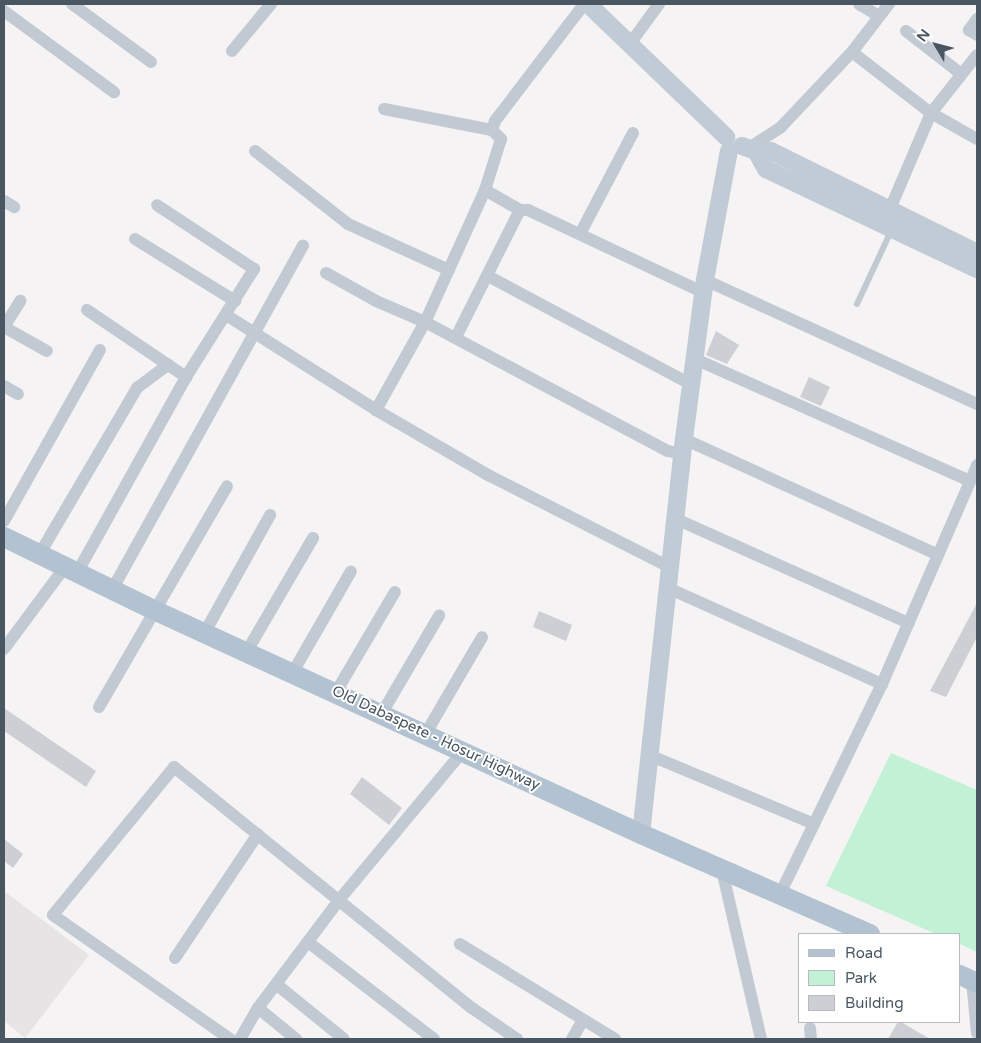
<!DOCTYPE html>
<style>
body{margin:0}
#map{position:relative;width:981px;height:1043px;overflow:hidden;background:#f5f3f3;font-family:"Varela Round",sans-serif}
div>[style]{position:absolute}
.education>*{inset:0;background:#e6e4e5}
.green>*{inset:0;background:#c3f1d5}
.building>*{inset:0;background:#cdcfd5}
.lane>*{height:6px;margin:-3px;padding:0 3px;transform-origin:3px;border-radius:3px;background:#c1cad2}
.street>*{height:12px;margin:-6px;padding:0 6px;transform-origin:6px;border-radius:6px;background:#c1cad2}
.secondary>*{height:18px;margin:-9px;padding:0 9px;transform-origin:9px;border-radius:9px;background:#c1cbd6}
.primary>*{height:20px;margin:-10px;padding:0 10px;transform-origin:10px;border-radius:10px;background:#b3c2d1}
span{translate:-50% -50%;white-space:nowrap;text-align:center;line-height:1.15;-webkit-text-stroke:4px #fff;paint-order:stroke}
.street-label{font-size:15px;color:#4a5661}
.frame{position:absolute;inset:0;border:5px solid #4a5661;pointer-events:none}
.legend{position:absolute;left:798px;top:933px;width:162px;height:90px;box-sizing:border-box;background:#fff;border:1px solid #b7bbc0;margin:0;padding:6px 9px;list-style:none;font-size:15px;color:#4a5661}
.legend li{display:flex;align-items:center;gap:10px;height:25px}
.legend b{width:25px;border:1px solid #b7bbc0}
.north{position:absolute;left:911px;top:20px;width:50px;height:50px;-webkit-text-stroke:4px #fff;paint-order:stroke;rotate:307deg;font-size:14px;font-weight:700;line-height:20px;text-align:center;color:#4a5661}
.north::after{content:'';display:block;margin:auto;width:18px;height:22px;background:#4a5661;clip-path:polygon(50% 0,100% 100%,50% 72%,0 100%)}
</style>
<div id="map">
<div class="education">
<i style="clip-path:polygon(4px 891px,89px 955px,25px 1038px,4px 1021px)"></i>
</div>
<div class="green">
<i style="clip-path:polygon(891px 753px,977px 790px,977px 952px,960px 944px,960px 934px,936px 934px,826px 886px)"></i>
</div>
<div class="building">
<i style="clip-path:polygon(716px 331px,739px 345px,727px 364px,706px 355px)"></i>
<i style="clip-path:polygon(809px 377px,830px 387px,821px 406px,800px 397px)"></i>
<i style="clip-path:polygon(977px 603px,977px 637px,946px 697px,930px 691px)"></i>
<i style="clip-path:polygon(539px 611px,572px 625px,566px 641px,533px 627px)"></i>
<i style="clip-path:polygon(4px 708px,96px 771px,86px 787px,4px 731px)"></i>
<i style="clip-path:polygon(362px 777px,402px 808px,389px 825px,350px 794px)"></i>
<i style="clip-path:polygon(4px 839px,23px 854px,13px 868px,4px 861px)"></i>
<i style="clip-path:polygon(898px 1022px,901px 1022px,930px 1039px,888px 1039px)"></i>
</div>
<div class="lane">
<i style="left:857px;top:304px;width:81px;rotate:-65deg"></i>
</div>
<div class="street">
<i style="left:72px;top:4px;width:98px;rotate:36.3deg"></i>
<i style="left:859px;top:4px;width:23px;rotate:31deg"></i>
<i style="left:4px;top:11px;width:137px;rotate:36.4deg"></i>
<i style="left:977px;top:19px;width:14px;rotate:126deg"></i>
<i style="left:969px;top:30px;width:9px;rotate:32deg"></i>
<i style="left:906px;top:31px;width:68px;rotate:37.9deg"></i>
<i style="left:629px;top:45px;width:51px;rotate:-53.8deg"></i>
<i style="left:232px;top:51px;width:61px;rotate:-50.3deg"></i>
<i style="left:852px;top:52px;width:100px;rotate:37.7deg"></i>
<i style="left:931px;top:113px;width:104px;rotate:113.1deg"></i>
<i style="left:890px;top:209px;width:8px;rotate:90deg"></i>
<i style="left:977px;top:55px;width:74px;rotate:128.4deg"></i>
<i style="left:931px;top:113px;width:53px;rotate:29.5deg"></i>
<i style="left:384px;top:109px;width:110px;rotate:11deg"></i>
<i style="left:492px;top:130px;width:13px;rotate:45deg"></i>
<i style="left:501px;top:139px;width:53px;rotate:107.4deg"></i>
<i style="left:485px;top:190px;width:145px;rotate:114.4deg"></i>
<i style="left:425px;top:322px;width:275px;rotate:28deg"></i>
<i style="left:668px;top:451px;width:14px;rotate:12deg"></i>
<i style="left:492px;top:130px;width:9px;rotate:-72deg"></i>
<i style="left:495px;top:121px;width:147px;rotate:-52.7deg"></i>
<i style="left:749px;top:148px;width:38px;rotate:-33deg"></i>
<i style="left:781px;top:127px;width:103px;rotate:-46.6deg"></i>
<i style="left:852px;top:52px;width:61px;rotate:-52.4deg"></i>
<i style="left:255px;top:151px;width:118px;rotate:38.1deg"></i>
<i style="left:348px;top:224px;width:111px;rotate:24.5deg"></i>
<i style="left:485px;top:190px;width:40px;rotate:29.7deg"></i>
<i style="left:520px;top:210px;width:8px"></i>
<i style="left:528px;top:210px;width:195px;rotate:25.2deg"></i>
<i style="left:4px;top:201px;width:12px;rotate:31deg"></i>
<i style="left:580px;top:234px;width:114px;rotate:-62.3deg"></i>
<i style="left:135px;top:239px;width:118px;rotate:31.8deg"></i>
<i style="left:326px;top:273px;width:57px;rotate:29.2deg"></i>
<i style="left:376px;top:301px;width:53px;rotate:23.2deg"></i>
<i style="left:425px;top:322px;width:101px;rotate:119.1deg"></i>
<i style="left:488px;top:276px;width:231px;rotate:28.1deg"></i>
<i style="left:705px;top:280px;width:299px;rotate:24.5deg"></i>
<i style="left:87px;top:310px;width:120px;rotate:34.1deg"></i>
<i style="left:226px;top:315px;width:178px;rotate:32.3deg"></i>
<i style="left:376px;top:410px;width:132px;rotate:30.1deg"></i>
<i style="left:490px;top:476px;width:203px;rotate:26.9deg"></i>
<i style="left:4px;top:327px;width:49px;rotate:29.2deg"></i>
<i style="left:4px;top:327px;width:31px;rotate:-58deg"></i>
<i style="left:456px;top:337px;width:142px;rotate:-63.3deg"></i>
<i style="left:695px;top:359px;width:301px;rotate:23.9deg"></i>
<i style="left:4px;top:386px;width:16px;rotate:30deg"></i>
<i style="left:684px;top:439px;width:279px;rotate:24.5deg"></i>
<i style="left:676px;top:519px;width:255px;rotate:24.1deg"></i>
<i style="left:4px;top:521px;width:196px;rotate:-60.7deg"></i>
<i style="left:39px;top:555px;width:194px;rotate:-59.6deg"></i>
<i style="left:137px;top:388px;width:39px;rotate:-37deg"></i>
<i style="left:77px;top:573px;width:224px;rotate:-60.9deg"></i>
<i style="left:186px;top:377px;width:128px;rotate:-57.8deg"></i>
<i style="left:254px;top:269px;width:116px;rotate:-146.6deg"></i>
<i style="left:668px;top:588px;width:235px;rotate:24.2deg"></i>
<i style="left:112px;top:590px;width:394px;rotate:-61deg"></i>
<i style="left:205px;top:632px;width:134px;rotate:-60.9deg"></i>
<i style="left:4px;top:649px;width:102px;rotate:-53.4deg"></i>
<i style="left:247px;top:651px;width:131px;rotate:-59.7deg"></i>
<i style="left:293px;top:672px;width:116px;rotate:-60.1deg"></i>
<i style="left:336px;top:692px;width:116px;rotate:-59.5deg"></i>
<i style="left:99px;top:707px;width:255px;rotate:-59.9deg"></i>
<i style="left:382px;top:713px;width:113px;rotate:-59.6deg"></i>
<i style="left:426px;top:733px;width:111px;rotate:-59.7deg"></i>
<i style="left:649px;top:755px;width:179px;rotate:22.7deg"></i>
<i style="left:722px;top:870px;width:173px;rotate:77deg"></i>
<i style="left:780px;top:894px;width:233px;rotate:-64.1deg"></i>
<i style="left:882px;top:684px;width:239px;rotate:-66.5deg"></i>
<i style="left:308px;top:942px;width:159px;rotate:37.6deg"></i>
<i style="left:460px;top:944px;width:182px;rotate:31.5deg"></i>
<i style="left:175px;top:958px;width:149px;rotate:-56.2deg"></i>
<i style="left:972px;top:981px;width:52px;rotate:84.5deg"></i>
<i style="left:276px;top:984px;width:87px;rotate:39deg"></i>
<i style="left:258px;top:1008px;width:49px;rotate:39.2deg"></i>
<i style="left:810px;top:1028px;width:11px;rotate:85deg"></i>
<i style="left:230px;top:1039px;width:216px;rotate:-145deg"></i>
<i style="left:53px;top:915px;width:191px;rotate:-50.7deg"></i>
<i style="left:174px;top:767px;width:383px;rotate:39deg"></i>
<i style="left:472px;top:1008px;width:55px;rotate:34.6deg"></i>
<i style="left:240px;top:1039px;width:36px;rotate:-60deg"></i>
<i style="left:258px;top:1008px;width:135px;rotate:-53.1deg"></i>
<i style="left:339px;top:900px;width:194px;rotate:-50.2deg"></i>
<i style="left:572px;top:1039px;width:22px;rotate:-60deg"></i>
</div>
<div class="secondary">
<i style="left:588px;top:4px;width:192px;rotate:43.9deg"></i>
<i style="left:742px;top:146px;width:15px;rotate:20deg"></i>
<i style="left:756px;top:151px;width:15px"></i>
<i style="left:771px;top:151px;width:230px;rotate:26.3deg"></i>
<i style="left:756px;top:151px;width:21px;rotate:61deg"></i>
<i style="left:766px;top:169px;width:233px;rotate:25.4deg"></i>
<i style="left:641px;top:834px;width:382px;rotate:-83.8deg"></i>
<i style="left:682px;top:454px;width:176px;rotate:-82.5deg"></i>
<i style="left:705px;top:280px;width:131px;rotate:-79.5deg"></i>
</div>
<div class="primary">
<i style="left:4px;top:537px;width:169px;rotate:26deg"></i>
<i style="left:156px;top:611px;width:534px;rotate:24.69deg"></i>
<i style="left:641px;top:834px;width:250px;rotate:23.6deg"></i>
<i style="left:960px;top:975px;width:19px;rotate:25deg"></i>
</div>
<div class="street-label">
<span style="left:436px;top:738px;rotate:25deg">Old Dabaspete - Hosur Highway</span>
</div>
<div class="frame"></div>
<ul class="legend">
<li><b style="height:6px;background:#b3c2d1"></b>Road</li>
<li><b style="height:14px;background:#c3f1d5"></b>Park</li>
<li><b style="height:14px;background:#cdcfd5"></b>Building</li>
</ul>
<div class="north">N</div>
</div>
